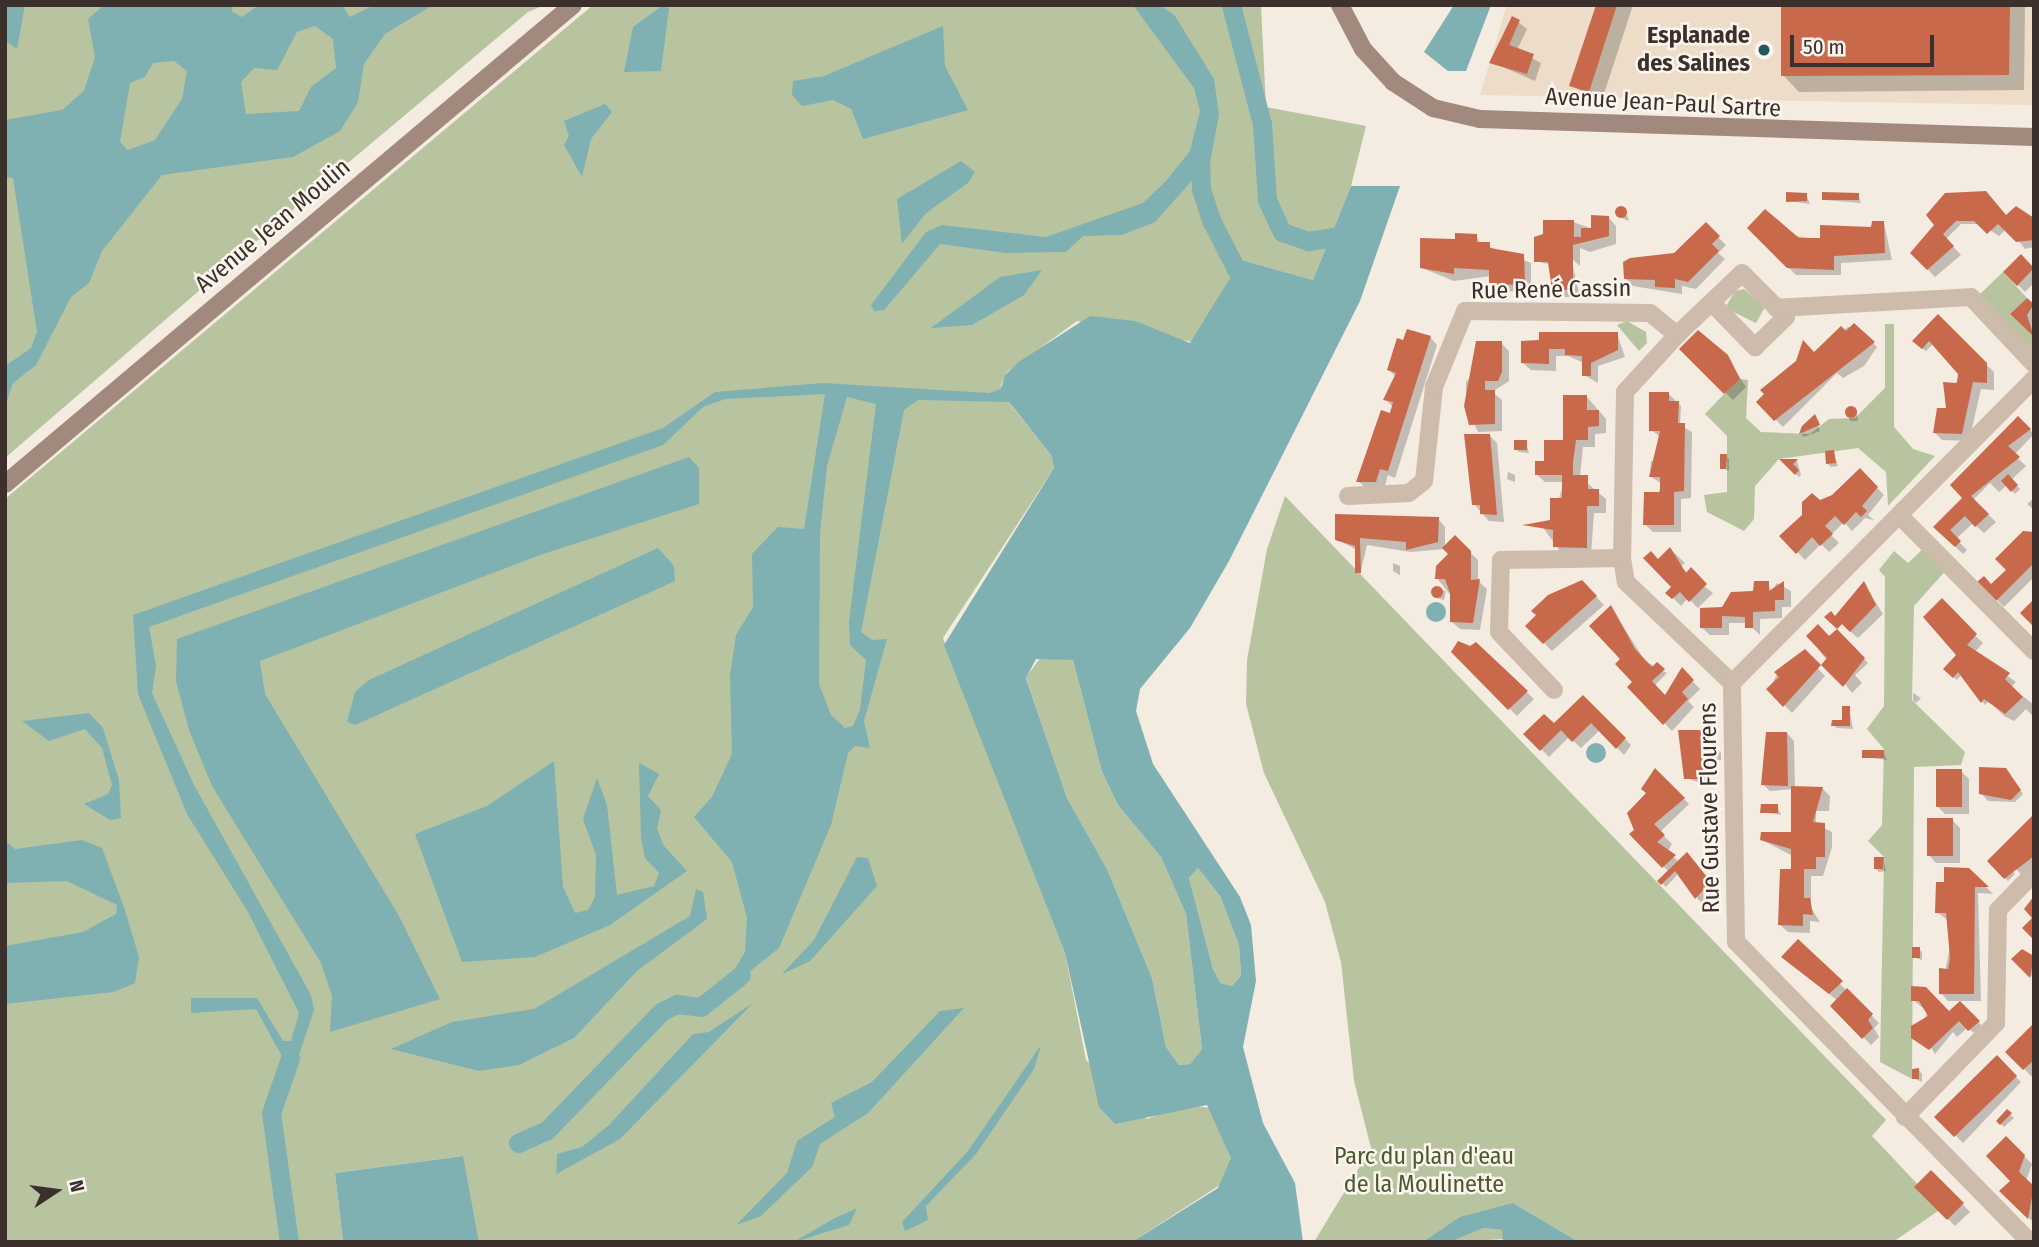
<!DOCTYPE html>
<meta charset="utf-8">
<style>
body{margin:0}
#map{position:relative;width:2039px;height:1247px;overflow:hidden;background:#f4ebe1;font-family:"Fira Sans Condensed",sans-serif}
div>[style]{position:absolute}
.green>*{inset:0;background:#b8c4a0}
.plaza>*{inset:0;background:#ecdcc8}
.water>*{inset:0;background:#7fb0b2}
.round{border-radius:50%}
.shadow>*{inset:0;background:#0003}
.canal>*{height:19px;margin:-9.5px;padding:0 9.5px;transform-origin:9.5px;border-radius:9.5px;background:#7fb0b2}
.building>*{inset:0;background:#c8694b}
.minor>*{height:18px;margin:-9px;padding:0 9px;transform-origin:9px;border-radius:9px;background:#cdbbac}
.tertiary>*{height:18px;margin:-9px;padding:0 9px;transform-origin:9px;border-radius:9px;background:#cdbbac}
.secondary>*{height:18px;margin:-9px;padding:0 9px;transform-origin:9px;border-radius:9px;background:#a18a7d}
.dots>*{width:19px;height:19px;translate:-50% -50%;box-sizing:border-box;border:4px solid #fbf5ee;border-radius:50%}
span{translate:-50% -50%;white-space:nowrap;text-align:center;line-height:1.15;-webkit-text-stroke:5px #fbf5ee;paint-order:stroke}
.poi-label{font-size:24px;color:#3b302b;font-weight:700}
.right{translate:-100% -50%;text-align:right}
.street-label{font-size:24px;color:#3b302b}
.park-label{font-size:24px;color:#4a5a2e}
.frame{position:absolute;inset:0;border:7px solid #3b302b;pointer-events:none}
.north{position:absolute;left:21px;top:1156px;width:70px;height:70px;-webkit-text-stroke:5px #fbf5ee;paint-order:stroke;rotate:77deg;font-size:19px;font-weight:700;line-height:28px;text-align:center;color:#3b302b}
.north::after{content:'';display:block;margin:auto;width:24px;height:32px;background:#3b302b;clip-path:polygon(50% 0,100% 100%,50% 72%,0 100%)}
.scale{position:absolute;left:1790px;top:35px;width:144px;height:32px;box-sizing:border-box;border:4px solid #3b302b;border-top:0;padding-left:9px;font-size:21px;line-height:24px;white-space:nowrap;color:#3b302b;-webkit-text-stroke:5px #fbf5ee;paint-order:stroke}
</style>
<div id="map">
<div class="green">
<i style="clip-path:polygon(5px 5px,545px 5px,528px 12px,324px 183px,5px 458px)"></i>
<i style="clip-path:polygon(593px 5px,1261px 5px,1266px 107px,1366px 126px,1351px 186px,1313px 280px,1241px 260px,1193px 342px,1077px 321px,1007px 372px,1001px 385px,1007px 400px,1051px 455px,1054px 468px,943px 638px,1065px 953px,1086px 1060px,1147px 1119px,1184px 1105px,1212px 1108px,1231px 1158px,1226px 1181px,1132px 1242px,479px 1242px,462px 1156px,335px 1173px,343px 1242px,5px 1242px,5px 499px)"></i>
<i style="clip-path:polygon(2003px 272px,2027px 298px,2010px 314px,2034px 337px,2034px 351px,1979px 295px)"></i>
<i style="clip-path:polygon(1744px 289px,1765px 307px,1756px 323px,1725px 308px,1735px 291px)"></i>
<i style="clip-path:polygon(1627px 321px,1646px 332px,1647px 343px,1639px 351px,1617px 325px)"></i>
<i style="clip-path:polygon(1885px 324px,1894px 324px,1894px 427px,1913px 449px,1935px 456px,1888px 506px,1886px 472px,1858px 448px,1779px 459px,1755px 486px,1754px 519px,1744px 531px,1707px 512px,1704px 495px,1727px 492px,1727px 436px,1705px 414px,1724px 394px,1740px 379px,1748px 380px,1746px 418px,1761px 432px,1810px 434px,1829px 419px,1855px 418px,1885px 388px)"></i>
<i style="clip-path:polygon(1285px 496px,1886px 1120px,1872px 1136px,1941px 1209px,1893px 1242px,1579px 1242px,1513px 1203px,1423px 1242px,1314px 1242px,1371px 1148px,1354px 1081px,1341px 962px,1325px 902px,1264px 773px,1246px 704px,1247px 660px,1267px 549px)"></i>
<i style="clip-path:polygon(1926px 546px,1948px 568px,1914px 606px,1912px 700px,1965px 752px,1961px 765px,1914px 767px,1912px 1079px,1880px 1062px,1884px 857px,1868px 841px,1882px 825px,1884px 749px,1867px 729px,1884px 706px,1885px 577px,1879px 570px,1894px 551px,1908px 563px)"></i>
<i style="clip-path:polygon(1041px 657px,1073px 660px,1102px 772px,1118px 805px,1161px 857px,1186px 914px,1202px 1049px,1190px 1064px,1179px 1065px,1166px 1047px,1152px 978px,1107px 869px,1067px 798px,1026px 677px)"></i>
<i style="clip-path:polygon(1198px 868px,1220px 896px,1239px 945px,1241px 976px,1232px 986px,1219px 983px,1213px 969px,1189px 878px)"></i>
<i style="clip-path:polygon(1484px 1228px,1502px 1230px,1505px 1239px,1450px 1242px)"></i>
</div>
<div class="plaza">
<i style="clip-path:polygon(1507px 5px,2034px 5px,2034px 105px,1480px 95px)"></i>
</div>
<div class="water">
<i style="clip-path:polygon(5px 5px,25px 5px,17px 49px,5px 40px)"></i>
<i style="clip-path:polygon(evenodd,104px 5px,234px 5px,231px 11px,242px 17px,259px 5px,342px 5px,350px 17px,374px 5px,433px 5px,385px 34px,364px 64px,358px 102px,340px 131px,293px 157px,162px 175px,102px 251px,89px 283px,71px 297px,36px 365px,13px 383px,5px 407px,5px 366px,31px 348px,37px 332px,13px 178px,5px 177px,5px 120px,62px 110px,84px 91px,95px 57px,88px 19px,104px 5px,315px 26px,333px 39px,336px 68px,311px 87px,299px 111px,246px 114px,241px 82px,254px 68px,277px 70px,297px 32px,315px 26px,104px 5px,174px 61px,187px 71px,182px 99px,155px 140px,128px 150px,120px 142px,130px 83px,145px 77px,153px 63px,174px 61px)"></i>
<i style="clip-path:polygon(1133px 5px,1160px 5px,1175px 16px,1214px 79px,1219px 115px,1205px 189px,1195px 177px,1155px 222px,1122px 235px,1083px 236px,1066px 252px,1006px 253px,940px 244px,884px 310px,874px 311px,871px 305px,926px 232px,942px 225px,1046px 237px,1143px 203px,1166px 181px,1190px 151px,1200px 111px,1194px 88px)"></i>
<i style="clip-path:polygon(1454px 5px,1491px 5px,1466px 71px,1448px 71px,1424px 52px)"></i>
<i style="clip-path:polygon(662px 6px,669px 8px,661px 71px,624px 72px,633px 27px)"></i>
<i style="clip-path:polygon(943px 26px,945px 66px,968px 110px,863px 139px,851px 109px,833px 100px,802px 106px,792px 95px,793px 81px,824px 76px)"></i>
<i style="clip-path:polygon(605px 104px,612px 112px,591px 139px,582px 177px,564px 145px,569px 136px,564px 121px)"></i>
<i style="clip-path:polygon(961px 161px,975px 172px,968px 183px,926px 213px,902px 244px,897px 199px)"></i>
<i style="clip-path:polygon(evenodd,1351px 186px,1400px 186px,1360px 301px,1229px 561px,1190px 628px,1140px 689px,1136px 711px,1153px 764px,1240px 897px,1251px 925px,1256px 981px,1243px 1047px,1263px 1123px,1295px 1183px,1303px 1242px,1132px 1242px,1218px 1188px,1231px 1158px,1207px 1105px,1115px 1124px,1099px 1107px,1065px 953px,944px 645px,1054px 468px,1051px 455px,1009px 402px,918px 400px,904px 410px,861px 632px,872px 640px,887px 639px,864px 721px,870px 748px,855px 746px,848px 753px,831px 825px,779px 948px,717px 998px,745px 952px,747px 918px,732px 862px,694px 817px,712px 797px,732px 754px,730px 674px,736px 635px,753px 607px,752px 554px,778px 527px,804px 529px,825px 394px,725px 399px,703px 407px,663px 445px,149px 627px,156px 666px,152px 693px,194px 785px,311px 995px,314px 1010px,282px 1106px,284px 1060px,256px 1009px,191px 1013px,191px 998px,257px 998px,283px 1041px,291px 1041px,299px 1013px,248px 912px,187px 814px,138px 694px,133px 615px,663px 428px,715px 392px,823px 383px,989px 393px,1001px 389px,1005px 375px,1020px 361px,1090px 316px,1135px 321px,1190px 343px,1241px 260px,1313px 280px,1351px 186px,847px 397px,876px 404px,849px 622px,850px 645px,866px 660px,860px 710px,853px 726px,845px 728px,831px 715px,819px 684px,820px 533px,827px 466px,847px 397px,1351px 186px,1036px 659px,1073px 660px,1102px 772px,1118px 805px,1161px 857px,1186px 914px,1202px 1049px,1190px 1064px,1179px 1065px,1166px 1047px,1152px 978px,1107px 869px,1067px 798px,1026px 678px,1036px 659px,1351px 186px,1198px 868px,1220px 896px,1239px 945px,1241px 976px,1232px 986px,1220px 983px,1213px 969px,1189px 878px,1198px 868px)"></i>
<i style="clip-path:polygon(1042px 270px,1024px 295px,972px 325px,931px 328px,1000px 277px)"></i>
<i style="clip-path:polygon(689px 457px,699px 468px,699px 504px,543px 554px,260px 661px,265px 694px,399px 916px,440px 999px,330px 1032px,332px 996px,321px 963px,212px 786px,189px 730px,176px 681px,177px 639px)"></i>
<i style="clip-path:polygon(658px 548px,674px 566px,675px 581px,355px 725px,347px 722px,355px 692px,369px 680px)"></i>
<i class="round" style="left:1426px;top:602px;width:20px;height:20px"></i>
<i style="clip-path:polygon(89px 713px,103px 728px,119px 780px,121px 818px,110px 820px,84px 804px,108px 794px,112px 785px,102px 748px,85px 729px,49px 741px,22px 721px)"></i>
<i class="round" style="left:1586px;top:743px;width:20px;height:20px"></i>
<i style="clip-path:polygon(554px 761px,563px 887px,575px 913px,588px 910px,595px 897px,596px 855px,583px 819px,597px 778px,607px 805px,617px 895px,654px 886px,659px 873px,645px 858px,641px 838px,639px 763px,659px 774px,648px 796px,661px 810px,657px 829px,664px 846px,687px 871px,610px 925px,535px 957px,462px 962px,415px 834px,487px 806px)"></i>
<i style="clip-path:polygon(82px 840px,102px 848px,124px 907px,139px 957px,135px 983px,114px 992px,5px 1004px,5px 946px,83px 932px,116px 914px,117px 905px,67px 881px,5px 883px,5px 841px,15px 849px)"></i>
<i style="clip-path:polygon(857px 857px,868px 858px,877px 886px,810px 961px,782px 974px,814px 940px)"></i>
<i style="clip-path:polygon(696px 889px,703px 892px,707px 919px,637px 971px,574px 1038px,519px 1065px,479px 1071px,391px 1049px,452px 1022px,534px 1009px,690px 916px)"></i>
<i style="clip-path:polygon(753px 1003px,620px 1139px,556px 1174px,557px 1154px,582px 1147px,609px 1125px,693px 1034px,709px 1032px)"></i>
<i style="clip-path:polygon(964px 1008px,868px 1113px,820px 1144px,812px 1167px,761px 1216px,736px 1225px,787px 1173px,797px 1141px,835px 1117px,831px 1103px,872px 1082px,940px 1011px)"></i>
<i style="clip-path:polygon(1041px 1045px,1034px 1069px,976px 1154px,926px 1206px,928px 1220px,905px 1231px,902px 1222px,968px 1151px)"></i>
<i style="clip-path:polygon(463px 1156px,479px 1242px,343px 1242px,335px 1173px)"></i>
<i style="clip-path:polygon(1513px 1203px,1579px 1242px,1503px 1242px,1502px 1230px,1484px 1228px,1450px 1242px,1423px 1242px,1460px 1217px)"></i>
<i style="clip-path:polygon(857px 1208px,849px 1225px,794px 1242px,833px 1219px)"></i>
</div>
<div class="shadow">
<i style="clip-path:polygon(1598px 5px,1633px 5px,1601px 103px,1571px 85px)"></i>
<i style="clip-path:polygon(1783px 5px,2025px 5px,2024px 90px,1799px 92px,1783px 75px)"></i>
<i style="clip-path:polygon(1513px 18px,1527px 29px,1517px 50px,1541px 63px,1535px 81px,1491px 62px)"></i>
<i style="clip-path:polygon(1806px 194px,1810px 204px,1788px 201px)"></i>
<i style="clip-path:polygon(1858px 194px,1861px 203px,1824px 200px)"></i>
<i style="clip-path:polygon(1616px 208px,1625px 208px,1629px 221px,1619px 217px)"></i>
<i style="clip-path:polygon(1928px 215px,2034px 221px,2034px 247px,2025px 249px,2008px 227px,1999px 236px,1980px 224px,1961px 224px,1946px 239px,1961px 255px,1935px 277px,1912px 253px,1936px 225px)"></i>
<i style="clip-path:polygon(1609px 218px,1616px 226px,1616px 244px,1590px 252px,1580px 248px,1580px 266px,1571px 258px,1580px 297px,1562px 297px,1551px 265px,1536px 261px,1548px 242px,1573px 222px,1593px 229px)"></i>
<i style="clip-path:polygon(1884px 223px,1892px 260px,1841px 263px,1841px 275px,1796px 275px,1749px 228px,1821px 240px)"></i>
<i style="clip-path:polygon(1706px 225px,1726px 245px,1718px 253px,1725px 259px,1696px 289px,1682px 286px,1682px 294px,1633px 286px,1625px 278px,1675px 255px)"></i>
<i style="clip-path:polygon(1476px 235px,1480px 243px,1531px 263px,1531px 292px,1499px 291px,1491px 276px,1454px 281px,1422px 268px)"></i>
<i style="clip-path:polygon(2021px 256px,2034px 269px,2034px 283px,2025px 292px,2005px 272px)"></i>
<i style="clip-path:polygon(2027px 300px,2034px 306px,2034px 335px,2012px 314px)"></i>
<i style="clip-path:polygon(1938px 317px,1994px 372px,1994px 390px,1981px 389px,1969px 441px,1942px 440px,1935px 433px,1960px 373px,1933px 344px,1926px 351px,1917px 345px)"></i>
<i style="clip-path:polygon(1854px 325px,1877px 347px,1864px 366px,1843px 378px,1837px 373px,1783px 427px,1758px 402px,1817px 358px,1839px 331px)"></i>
<i style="clip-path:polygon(1617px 334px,1625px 357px,1598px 366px,1598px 383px,1584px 375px,1584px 363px,1568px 356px,1556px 356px,1556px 371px,1531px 370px,1523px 363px,1523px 342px)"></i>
<i style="clip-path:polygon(1430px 337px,1437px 345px,1395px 478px,1388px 475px,1384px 489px,1366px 488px,1358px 481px,1393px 407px,1385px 399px,1396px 377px,1389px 370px,1404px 342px)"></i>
<i style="clip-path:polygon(1501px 343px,1509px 351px,1509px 381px,1492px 392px,1502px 400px,1502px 431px,1478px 432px,1466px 406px,1466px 382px)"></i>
<i style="clip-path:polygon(1681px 349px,1727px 357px,1746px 387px,1733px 400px)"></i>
<i style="clip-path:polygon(1669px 394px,1681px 406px,1680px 425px,1692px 432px,1691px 498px,1681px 499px,1681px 532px,1653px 532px,1645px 524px,1662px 484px,1650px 476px,1651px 461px,1659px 461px,1662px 438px,1651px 430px)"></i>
<i style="clip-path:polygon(1587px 397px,1606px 419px,1606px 433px,1595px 434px,1595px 447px,1583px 447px,1580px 477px,1606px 499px,1606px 513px,1594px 513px,1591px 555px,1562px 554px,1539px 522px,1552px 522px,1564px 482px,1545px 482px,1537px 475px,1564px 442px)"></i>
<i style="clip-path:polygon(1856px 407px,1858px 421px,1850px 421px,1847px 412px)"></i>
<i style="clip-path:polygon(1815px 417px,1820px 431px,1804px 437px,1801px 434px)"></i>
<i style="clip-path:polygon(2019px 419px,2034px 434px,2014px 455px,2026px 466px,2011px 480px,2020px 489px,2015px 494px,2007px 485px,1999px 492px,1990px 483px,1973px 500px,1996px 522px,1984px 533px,1973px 523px,1956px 539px,1967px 550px,1963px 554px,1935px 527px,1964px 498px)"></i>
<i style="clip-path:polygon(1489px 435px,1497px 443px,1504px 522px,1489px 521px,1474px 504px)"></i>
<i style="clip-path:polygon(1526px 442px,1529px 453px,1519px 452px,1515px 449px)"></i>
<i style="clip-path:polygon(1833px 452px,1838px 466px,1831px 467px,1828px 464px)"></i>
<i style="clip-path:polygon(1726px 456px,1729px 459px,1729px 471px,1722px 468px)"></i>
<i style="clip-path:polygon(1783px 461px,1797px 461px,1801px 475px,1799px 477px)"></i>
<i style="clip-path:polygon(1508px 472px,1515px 475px,1515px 482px,1507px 479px)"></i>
<i style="clip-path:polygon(1863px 473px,1884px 495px,1868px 515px,1874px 520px,1865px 518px,1852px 531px,1844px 522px,1831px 535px,1839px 543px,1829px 552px,1821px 544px,1805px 560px,1782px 536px)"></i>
<i style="clip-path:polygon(2034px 498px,2034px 510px,2027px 504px)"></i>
<i style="clip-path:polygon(1438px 519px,1445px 527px,1445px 548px,1455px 538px,1478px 560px,1478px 581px,1487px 589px,1480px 630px,1460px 629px,1452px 622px,1452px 597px,1437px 578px,1450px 554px,1445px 549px,1411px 552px,1367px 545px,1360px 575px,1357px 550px,1336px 539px)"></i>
<i style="clip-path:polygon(2034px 543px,2034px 577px,2004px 607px,1980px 582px,1991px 587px)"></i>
<i style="clip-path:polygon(1670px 549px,1685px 563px,1680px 567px,1713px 593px,1698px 608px,1688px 598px,1681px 606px,1668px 593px,1673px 587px,1658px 561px)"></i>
<i style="clip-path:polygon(1393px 563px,1400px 566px,1400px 575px,1393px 571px)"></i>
<i style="clip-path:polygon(1582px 582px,1604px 605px,1552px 651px,1527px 626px)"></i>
<i style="clip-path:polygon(1768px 583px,1771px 592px,1777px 583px,1791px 591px,1791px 607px,1782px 607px,1782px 618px,1760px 619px,1760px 635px,1747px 623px,1729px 623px,1729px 635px,1710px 635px,1702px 628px)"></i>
<i style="clip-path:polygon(1864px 583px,1883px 614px,1858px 638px,1838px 621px)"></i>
<i style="clip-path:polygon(1433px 588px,1446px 591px,1444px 600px,1433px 597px)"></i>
<i style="clip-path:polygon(1939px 603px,1983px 643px,1974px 653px,2016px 682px,2011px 687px,2034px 705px,2034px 717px,2026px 709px,2014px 721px,2004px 716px,1989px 701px,1985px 705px,1962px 674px,1957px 680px,1946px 669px,1961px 653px)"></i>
<i style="clip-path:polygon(1611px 607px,1645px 661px,1667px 673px,1654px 686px,1665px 697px,1682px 670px,1700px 689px,1688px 701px,1694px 707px,1672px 731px,1630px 687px,1636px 683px,1611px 647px)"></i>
<i style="clip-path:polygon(1837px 631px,1868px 663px,1855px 675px,1862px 683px,1852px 693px,1808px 636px,1830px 638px)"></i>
<i style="clip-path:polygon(1475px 644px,1534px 699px,1517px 716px,1454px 652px)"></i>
<i style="clip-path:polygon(1803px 653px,1825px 676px,1792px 713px,1769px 689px,1780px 669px)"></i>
<i style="clip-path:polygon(1913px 693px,1921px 698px,1916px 703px,1913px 700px)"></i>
<i style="clip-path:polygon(1583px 697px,1631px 745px,1624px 755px,1600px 730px,1581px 748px,1569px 737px,1549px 757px,1526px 734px,1554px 726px)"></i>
<i style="clip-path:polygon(1849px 708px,1853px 729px,1837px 728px,1833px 725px,1844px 722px)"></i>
<i style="clip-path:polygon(1701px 731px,1721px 753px,1721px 760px,1709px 760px,1709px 786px,1686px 778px)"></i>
<i style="clip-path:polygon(1787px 733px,1794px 741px,1795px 788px,1822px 788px,1830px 796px,1829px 811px,1816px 811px,1816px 824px,1832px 832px,1832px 847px,1823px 876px,1811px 876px,1811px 908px,1820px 922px,1810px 921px,1810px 933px,1788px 932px,1780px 925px,1793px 856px,1762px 840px,1793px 834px,1793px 789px,1770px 791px,1763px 784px)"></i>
<i style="clip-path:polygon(1883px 752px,1887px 760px,1864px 757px)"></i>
<i style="clip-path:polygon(2005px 769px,2023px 794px,2015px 802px,1988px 801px,1981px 793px)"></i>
<i style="clip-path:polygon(1655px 770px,1689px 804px,1660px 832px,1672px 844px,1668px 851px,1679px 862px,1695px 862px,1717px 891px,1703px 905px,1678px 874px,1666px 887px,1660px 881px,1669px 872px,1632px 834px)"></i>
<i style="clip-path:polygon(1961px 771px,1969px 779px,1969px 814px,1945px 814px,1937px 806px)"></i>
<i style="clip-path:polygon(1777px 806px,1781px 815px,1762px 812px)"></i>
<i style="clip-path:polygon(1952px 820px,1960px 828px,1960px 863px,1936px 863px,1929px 855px)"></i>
<i style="clip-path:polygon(2034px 836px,2034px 868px,2024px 877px,1998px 851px)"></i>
<i style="clip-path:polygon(1996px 854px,2015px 874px,2008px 881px,1989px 861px)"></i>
<i style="clip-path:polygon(1883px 858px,1886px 871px,1879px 872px,1875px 868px)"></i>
<i style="clip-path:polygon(1969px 870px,1993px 894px,1978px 893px,1981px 1001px,1948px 1001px,1941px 993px,1954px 925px,1937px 912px)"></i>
<i style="clip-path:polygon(1798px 942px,1879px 1023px,1874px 1028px,1879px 1037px,1871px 1045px,1832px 1006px,1838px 1001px,1791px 964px)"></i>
<i style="clip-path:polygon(1919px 949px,1922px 952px,1922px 960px,1913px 957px)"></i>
<i style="clip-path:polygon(2034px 958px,2034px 979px,2014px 959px)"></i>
<i style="clip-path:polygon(1913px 988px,1949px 1014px,1960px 1003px,1986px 1030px,1979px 1036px,1967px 1028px,1957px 1037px,1953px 1032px,1935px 1054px,1919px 1028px,1928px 1012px,1913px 1000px)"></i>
<i style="clip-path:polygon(2032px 1028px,2034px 1030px,2032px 1077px,2008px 1052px)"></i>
<i style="clip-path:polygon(1997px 1058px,2021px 1082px,1963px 1143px,1937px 1117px)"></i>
<i style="clip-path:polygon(1919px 1070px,1922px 1074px,1922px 1082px,1913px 1078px)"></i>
<i style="clip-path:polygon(2007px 1112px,2014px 1118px,2004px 1127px,1998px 1121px)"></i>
<i style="clip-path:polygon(2006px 1138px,2032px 1164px,2026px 1181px,2034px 1189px,2034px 1223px,2002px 1191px,2012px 1181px)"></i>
<i style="clip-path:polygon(1931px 1172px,1970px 1212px,1955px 1226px,1916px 1187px)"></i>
</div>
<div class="canal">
<i style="left:1231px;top:5px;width:123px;rotate:75.4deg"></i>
<i style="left:1262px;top:124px;width:76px;rotate:86.2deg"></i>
<i style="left:1267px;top:200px;width:35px;rotate:65deg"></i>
<i style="left:1282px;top:232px;width:28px;rotate:19deg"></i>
<i style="left:1308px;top:241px;width:47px;rotate:-8.7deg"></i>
<i style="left:1200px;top:159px;width:30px;rotate:88deg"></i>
<i style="left:1201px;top:189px;width:35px;rotate:72deg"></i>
<i style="left:1212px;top:222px;width:53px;rotate:62.9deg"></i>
<i style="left:1236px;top:269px;width:24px;rotate:33deg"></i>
<i style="left:518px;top:1143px;width:32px;rotate:-24deg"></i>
<i style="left:547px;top:1130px;width:165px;rotate:-46deg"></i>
<i style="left:662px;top:1011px;width:17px;rotate:-25deg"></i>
<i style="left:677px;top:1004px;width:24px;rotate:7deg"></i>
<i style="left:701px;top:1007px;width:51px;rotate:-38.7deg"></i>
<i style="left:289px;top:1242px;width:130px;rotate:-97.9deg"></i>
<i style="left:271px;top:1113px;width:58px;rotate:-70.9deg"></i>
</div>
<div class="building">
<i style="clip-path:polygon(1596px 5px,1617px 5px,1589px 92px,1569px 86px)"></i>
<i style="clip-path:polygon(1781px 5px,2010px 5px,2009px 75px,1781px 76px)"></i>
<i style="clip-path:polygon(1512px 16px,1520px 20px,1509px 45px,1534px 54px,1527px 74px,1489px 63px)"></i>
<i style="clip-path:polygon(1986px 191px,2006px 215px,2016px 206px,2034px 218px,2034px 240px,2016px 242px,1998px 224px,1987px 234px,1974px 221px,1956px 221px,1943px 234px,1954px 246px,1927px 270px,1910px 253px,1934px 225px,1926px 215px,1945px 193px)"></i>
<i style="clip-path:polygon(1786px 192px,1807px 193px,1807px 201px,1786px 202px)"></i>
<i style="clip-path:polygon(1822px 192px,1859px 193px,1859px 200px,1822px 200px)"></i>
<i class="round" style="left:1615px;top:206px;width:12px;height:12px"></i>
<i style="clip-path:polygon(1765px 209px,1799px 238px,1820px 238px,1820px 225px,1871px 227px,1872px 221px,1884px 221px,1885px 253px,1834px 256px,1834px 270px,1787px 268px,1747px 228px)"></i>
<i style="clip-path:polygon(1591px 215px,1609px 216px,1609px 236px,1573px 245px,1573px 290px,1552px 290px,1548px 262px,1534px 262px,1534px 237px,1543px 234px,1543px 220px,1574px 220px,1574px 237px,1581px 237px,1581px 228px,1591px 228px)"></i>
<i style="clip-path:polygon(1706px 222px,1720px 236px,1712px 244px,1719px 251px,1688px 282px,1675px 279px,1675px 288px,1655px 287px,1655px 280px,1624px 279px,1623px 262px,1630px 258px,1674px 253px)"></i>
<i style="clip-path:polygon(1455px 233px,1477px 234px,1477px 242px,1490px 242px,1490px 248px,1524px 254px,1525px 285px,1489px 284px,1489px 270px,1454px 268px,1454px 274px,1420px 268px,1420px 238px,1455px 239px)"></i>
<i style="clip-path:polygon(2021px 254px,2034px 268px,2017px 286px,2003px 272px)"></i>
<i style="clip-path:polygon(2027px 298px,2034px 304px,2027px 315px,2034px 337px,2010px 314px)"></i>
<i style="clip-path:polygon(1938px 314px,1987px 363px,1987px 383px,1973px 382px,1962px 434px,1933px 433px,1937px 408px,1946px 408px,1943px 382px,1957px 383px,1958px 374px,1929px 341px,1922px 349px,1912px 341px)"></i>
<i style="clip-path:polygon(1854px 323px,1875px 342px,1774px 421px,1756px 402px,1764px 394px,1760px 390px,1796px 361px,1803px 340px,1814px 352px,1841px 326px,1846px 331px)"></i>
<i style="clip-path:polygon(1407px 329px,1431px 336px,1388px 471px,1380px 469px,1376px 482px,1356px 482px,1381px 410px,1390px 413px,1393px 402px,1383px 400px,1396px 373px,1387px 370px,1397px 338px,1403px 340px)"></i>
<i style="clip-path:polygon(1698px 330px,1728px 355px,1740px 379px,1724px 394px,1679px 349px)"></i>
<i style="clip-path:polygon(1539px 332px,1618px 332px,1618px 350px,1591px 363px,1591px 376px,1582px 376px,1582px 356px,1565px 355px,1565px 349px,1549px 349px,1549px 364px,1521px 363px,1521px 341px,1539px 340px)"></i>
<i style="clip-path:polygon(1476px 341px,1502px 341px,1502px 372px,1498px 381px,1485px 381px,1485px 390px,1495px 390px,1495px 424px,1469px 425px,1464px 406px)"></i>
<i style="clip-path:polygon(1649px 392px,1669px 392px,1669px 401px,1679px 401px,1678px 423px,1685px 423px,1684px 491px,1674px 492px,1674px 525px,1643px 525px,1644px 492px,1660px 492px,1660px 477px,1649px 477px,1660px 431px,1649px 431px)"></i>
<i style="clip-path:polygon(1563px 395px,1587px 395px,1587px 410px,1599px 410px,1599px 426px,1588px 427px,1588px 440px,1576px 440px,1573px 462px,1573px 475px,1588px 475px,1588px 489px,1599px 489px,1599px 506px,1587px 506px,1587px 548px,1553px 547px,1553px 530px,1522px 525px,1550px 520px,1550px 498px,1562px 498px,1562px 475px,1535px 475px,1535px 461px,1544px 461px,1544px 440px,1563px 440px)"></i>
<i class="round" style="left:1845px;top:406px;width:12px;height:12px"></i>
<i style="clip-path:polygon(1815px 414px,1820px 425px,1799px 434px,1802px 426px)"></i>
<i style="clip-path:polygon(2018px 416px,2031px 429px,2008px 446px,2020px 457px,1971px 496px,1989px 514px,1975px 527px,1965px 516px,1950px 530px,1961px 541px,1955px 547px,1933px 527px,1962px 498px,1950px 485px)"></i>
<i style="clip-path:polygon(1464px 434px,1490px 434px,1497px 515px,1480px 514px,1480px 505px,1472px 505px)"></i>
<i style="clip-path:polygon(1514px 440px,1527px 440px,1527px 450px,1514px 450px)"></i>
<i style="clip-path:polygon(1834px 450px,1836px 463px,1826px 464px,1825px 451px)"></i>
<i style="clip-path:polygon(1720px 454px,1727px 454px,1726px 469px,1720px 469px)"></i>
<i style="clip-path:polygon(1779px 459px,1798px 459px,1793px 464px,1799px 470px,1795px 475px)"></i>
<i style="clip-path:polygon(1860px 468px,1878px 487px,1862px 506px,1867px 511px,1861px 517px,1856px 512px,1844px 525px,1835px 516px,1825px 526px,1833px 534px,1820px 546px,1812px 537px,1796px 554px,1779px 536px,1802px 515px,1802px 502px,1812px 493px,1820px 500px,1832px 495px)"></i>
<i style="clip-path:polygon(2008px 474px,2018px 485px,2011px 492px,2001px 481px)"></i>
<i style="clip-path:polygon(1335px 514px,1439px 517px,1438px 542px,1406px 550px,1406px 542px,1360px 538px,1361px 573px,1355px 573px,1355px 546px,1335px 540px)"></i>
<i style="clip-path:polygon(2023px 531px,2034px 532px,2034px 563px,1996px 601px,1977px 582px,1984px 576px,1991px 584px,2006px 570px,1995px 559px)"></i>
<i style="clip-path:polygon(1455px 535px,1471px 551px,1471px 580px,1480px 579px,1473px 623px,1450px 622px,1450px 593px,1445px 579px,1435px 579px,1436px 566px,1448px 554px,1442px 548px)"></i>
<i style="clip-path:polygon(1670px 547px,1686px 573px,1691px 567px,1707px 584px,1689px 602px,1680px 592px,1672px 599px,1665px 593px,1671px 587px,1643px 558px,1651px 551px,1658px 559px)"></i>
<i style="clip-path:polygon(1582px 580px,1597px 596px,1543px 644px,1525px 626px,1536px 615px,1531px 611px,1548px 595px)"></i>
<i style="clip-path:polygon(1754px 581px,1769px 581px,1769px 591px,1784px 581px,1784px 600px,1775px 600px,1775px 611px,1753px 612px,1753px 628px,1745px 628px,1745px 617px,1722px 616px,1722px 628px,1700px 628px,1700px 608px,1722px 607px,1731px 592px,1753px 591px)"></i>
<i style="clip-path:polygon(1864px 581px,1876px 605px,1850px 632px,1842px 624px,1837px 629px,1824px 617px,1831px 611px,1835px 616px)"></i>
<i class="round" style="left:1431px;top:586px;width:12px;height:12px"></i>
<i style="clip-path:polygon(1942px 598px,1977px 634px,1967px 645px,2010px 673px,2005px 679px,2023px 697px,2005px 714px,1984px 699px,1981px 703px,1958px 672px,1953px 678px,1943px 669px,1956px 655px,1923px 617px)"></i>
<i style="clip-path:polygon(2034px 599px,2034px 627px,2020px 613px)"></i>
<i style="clip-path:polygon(1611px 605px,1635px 649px,1652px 667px,1657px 662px,1665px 669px,1652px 681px,1665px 695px,1682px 667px,1694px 680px,1682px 692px,1688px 699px,1663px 725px,1627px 687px,1632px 682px,1615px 664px,1620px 659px,1589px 626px)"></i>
<i style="clip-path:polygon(1818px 624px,1829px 636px,1837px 629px,1865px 658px,1843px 687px,1821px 665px,1783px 707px,1766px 689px,1779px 677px,1774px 672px,1805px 649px,1821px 665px,1827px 658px,1806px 636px)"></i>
<i style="clip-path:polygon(1458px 641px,1470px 646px,1476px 642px,1528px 691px,1508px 710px,1451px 652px)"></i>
<i style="clip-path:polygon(1583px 695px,1626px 738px,1616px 749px,1591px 723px,1572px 742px,1561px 730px,1540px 751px,1523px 734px,1544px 714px,1554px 723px)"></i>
<i style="clip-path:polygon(1842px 706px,1850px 706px,1850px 726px,1831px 726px,1832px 720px,1842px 720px)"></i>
<i style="clip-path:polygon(1678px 730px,1702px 730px,1702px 744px,1714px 744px,1714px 753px,1702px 753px,1703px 779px,1684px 779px)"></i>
<i style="clip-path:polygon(1766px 732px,1787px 732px,1788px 786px,1761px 785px)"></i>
<i style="clip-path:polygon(1862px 750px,1884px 750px,1884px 758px,1862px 758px)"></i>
<i style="clip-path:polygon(1979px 767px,2006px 768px,2021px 790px,2011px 800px,1979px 794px)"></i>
<i style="clip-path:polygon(1655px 768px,1685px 798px,1654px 824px,1665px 835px,1657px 842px,1676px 855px,1662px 868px,1629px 834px,1634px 830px,1627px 813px,1646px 793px,1641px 789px)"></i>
<i style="clip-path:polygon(1936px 769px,1962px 769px,1962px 807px,1936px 807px)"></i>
<i style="clip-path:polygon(1791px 786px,1823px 787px,1813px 822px,1825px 823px,1825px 857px,1816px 857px,1816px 869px,1804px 869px,1804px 898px,1810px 898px,1813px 915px,1803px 914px,1803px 926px,1778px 925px,1780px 869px,1791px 869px,1791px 849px,1760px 840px,1761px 832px,1791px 832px)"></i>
<i style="clip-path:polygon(1761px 804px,1778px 804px,1778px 813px,1760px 813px)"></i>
<i style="clip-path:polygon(2034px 814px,2034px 856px,2004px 879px,1987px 861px)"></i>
<i style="clip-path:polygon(1927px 818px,1953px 818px,1953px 856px,1927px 856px)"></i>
<i style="clip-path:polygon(1687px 852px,1711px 882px,1695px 899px,1675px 871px,1661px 885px,1657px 881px)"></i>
<i style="clip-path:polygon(1874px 857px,1884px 857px,1883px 869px,1874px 869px)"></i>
<i style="clip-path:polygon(1944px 867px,1969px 868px,1989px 887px,1975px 887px,1974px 994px,1939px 994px,1939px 968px,1948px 969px,1950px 958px,1946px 913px,1935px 913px,1936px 882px,1944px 882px)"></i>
<i style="clip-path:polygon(2034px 896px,2034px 940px,2022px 928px,2032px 918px,2024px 909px)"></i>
<i style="clip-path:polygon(1798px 939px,1843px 981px,1829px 994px,1781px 957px)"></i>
<i style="clip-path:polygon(1912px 947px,1920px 947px,1920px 958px,1912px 958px)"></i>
<i style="clip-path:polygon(2022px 949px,2034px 956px,2030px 978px,2011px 959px)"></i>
<i style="clip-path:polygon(1911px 986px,1926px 987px,1949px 1011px,1960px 1001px,1980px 1021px,1968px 1031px,1959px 1021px,1929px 1050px,1911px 1038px,1911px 1026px,1928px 1016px,1919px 1001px,1911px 1001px)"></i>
<i style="clip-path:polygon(1847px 988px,1873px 1014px,1868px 1020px,1873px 1028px,1862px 1039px,1830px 1006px)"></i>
<i style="clip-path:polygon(2032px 1025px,2034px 1060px,2023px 1070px,2005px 1052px)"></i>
<i style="clip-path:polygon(1997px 1055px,2017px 1076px,1954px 1137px,1934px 1117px)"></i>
<i style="clip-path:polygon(1919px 1068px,1919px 1079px,1912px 1079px,1912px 1069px)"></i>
<i style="clip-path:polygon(2007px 1109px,2012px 1113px,2000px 1125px,1996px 1121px)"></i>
<i style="clip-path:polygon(2006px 1136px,2025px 1155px,2019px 1172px,2034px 1186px,2028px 1219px,1999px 1191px,2010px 1181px,1986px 1156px)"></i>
<i style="clip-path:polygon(1931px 1170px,1964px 1203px,1947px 1220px,1914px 1187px)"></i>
</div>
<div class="minor">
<i style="left:1712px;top:303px;width:62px;rotate:45.7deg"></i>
<i style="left:1755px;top:347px;width:43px;rotate:-44.1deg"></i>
<i style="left:1786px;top:317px;width:62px;rotate:-135deg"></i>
<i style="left:1742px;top:273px;width:90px;rotate:136.4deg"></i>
<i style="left:1677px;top:335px;width:77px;rotate:132.4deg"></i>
<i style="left:1625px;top:392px;width:166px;rotate:91deg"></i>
<i style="left:1622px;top:558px;width:24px;rotate:81deg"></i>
<i style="left:1626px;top:582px;width:146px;rotate:43.6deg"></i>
<i style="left:1776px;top:308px;width:195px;rotate:-3.2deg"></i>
<i style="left:1971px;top:297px;width:92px;rotate:46.8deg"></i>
<i style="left:1348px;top:496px;width:61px;rotate:-2.8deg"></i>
<i style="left:1409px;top:493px;width:19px;rotate:-39deg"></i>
<i style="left:1424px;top:481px;width:95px;rotate:-83.9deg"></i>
<i style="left:1434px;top:387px;width:82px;rotate:-67.8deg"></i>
<i style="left:1465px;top:311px;width:185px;rotate:0.6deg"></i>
<i style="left:1650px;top:313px;width:35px;rotate:39deg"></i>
<i style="left:1900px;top:516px;width:190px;rotate:45.2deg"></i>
<i style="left:1554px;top:690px;width:80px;rotate:-133.5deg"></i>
<i style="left:1499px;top:632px;width:72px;rotate:-88.4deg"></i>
<i style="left:1501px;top:560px;width:121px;rotate:-0.9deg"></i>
<i style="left:1905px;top:1117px;width:131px;rotate:-45.9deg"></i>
<i style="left:1996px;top:1023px;width:113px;rotate:-89deg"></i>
<i style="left:1998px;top:910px;width:52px;rotate:-45.8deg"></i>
</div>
<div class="tertiary">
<i style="left:2030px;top:1242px;width:420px;rotate:-134.4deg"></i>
<i style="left:1736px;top:942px;width:259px;rotate:-90.9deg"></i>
<i style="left:1732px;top:683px;width:429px;rotate:-45.2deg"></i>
</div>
<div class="secondary">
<i style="left:1340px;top:5px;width:50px;rotate:62.4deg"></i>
<i style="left:1363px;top:49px;width:45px;rotate:47.7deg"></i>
<i style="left:1393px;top:82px;width:48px;rotate:33deg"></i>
<i style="left:1433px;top:108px;width:48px;rotate:13.2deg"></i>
<i style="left:1480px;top:119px;width:554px;rotate:1.86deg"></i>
<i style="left:5px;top:484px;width:743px;rotate:-40.14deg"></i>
</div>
<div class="dots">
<i style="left:1764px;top:50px;background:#1f5a5e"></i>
</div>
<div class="poi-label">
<span class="right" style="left:1750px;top:50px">Esplanade<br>des Salines</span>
</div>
<div class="street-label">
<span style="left:1663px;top:103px;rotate:3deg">Avenue Jean-Paul Sartre</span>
<span style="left:273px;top:226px;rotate:-40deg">Avenue Jean Moulin</span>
<span style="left:1551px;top:290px;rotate:-1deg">Rue René Cassin</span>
<span style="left:1710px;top:808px;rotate:-91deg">Rue Gustave Flourens</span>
</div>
<div class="park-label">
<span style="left:1424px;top:1171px">Parc du plan d'eau<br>de la Moulinette</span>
</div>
<div class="frame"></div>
<div class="north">N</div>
<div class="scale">50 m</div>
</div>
